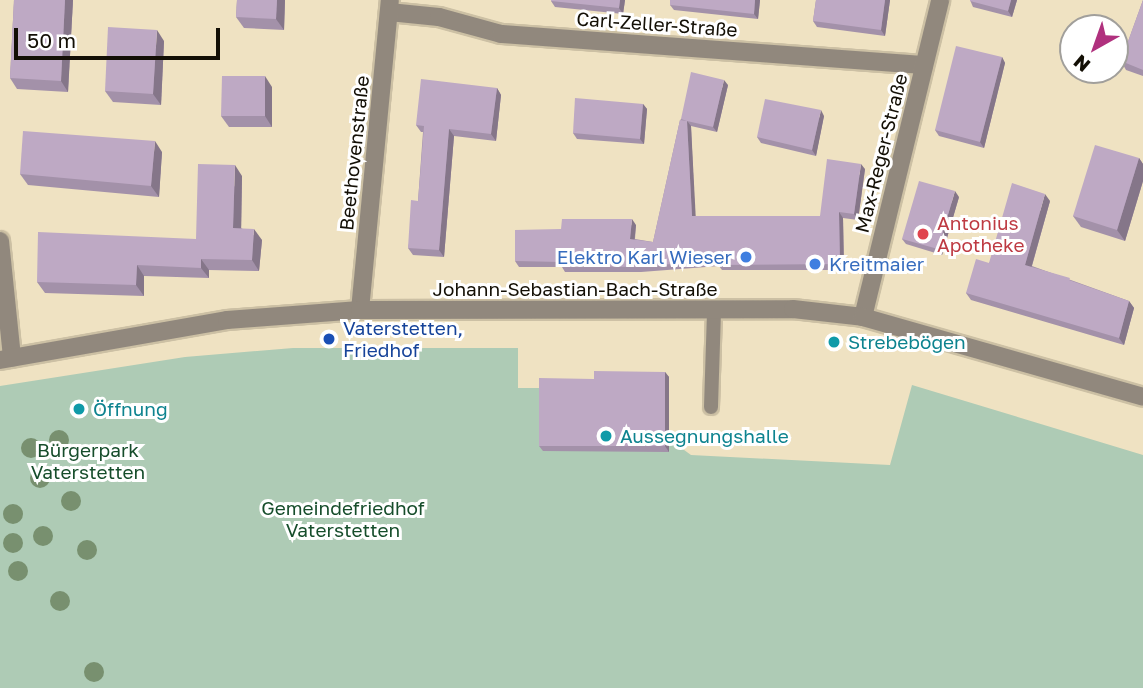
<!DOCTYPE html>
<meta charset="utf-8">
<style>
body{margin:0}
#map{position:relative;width:1143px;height:688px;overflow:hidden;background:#efe2c2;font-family:"Golos Text",sans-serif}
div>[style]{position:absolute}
.green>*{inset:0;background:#aecbb5}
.roads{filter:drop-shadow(2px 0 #ccc0a4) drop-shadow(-2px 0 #ccc0a4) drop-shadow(0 2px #ccc0a4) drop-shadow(0 -2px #ccc0a4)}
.service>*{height:14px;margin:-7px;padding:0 7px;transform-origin:7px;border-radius:7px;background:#91887d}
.minor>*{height:18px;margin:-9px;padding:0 9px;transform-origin:9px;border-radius:9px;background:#91887d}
.tertiary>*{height:18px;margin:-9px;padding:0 9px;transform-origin:9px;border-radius:9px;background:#91887d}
.trees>*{width:20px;height:20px;margin:-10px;border-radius:50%;background:#78906f}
.wall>*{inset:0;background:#a391a9}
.shaded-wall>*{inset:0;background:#857689}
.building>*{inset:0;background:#bea9c4}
.dots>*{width:19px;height:19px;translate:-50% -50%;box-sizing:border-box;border:4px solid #fff;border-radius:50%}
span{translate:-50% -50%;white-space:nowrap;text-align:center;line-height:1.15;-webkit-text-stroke:6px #fff;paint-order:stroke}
.street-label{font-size:19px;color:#130f05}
.health-label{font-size:19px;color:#be3a42}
.left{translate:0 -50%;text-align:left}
.shop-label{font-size:19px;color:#366cbe}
.right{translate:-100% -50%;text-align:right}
.transit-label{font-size:19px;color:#164399}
.culture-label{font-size:19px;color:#0d838f}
.park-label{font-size:19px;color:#164d2b}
.north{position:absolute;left:1059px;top:14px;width:70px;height:70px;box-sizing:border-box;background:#fff;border:2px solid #a19f9b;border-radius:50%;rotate:220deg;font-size:19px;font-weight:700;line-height:28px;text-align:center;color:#130f05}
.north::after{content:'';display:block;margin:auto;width:24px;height:32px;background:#b0317e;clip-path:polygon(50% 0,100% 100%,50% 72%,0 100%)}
.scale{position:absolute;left:14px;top:28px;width:206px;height:32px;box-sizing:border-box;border:4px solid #130f05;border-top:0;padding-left:9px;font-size:21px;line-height:24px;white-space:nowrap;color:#130f05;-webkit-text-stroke:5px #fff;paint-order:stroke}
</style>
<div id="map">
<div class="green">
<i style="clip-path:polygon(293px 348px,518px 348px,518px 388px,543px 388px,669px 439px,691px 455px,890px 465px,912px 385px,1143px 455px,1143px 688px,0 688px,0 386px,185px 357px)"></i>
</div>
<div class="roads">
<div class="service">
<i style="left:711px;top:407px;width:98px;rotate:-88.2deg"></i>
</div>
<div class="minor">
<i style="left:389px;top:12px;width:50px;rotate:5.7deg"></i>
<i style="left:439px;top:17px;width:64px;rotate:15.3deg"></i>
<i style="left:501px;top:34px;width:424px;rotate:4.2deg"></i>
<i style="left:0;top:241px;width:117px;rotate:84.1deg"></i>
<i style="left:360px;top:310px;width:311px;rotate:-84.5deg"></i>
<i style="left:863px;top:317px;width:326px;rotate:-76.3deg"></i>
</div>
<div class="tertiary">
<i style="left:0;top:360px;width:230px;rotate:-10deg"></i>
<i style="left:227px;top:320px;width:133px;rotate:-4.3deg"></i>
<i style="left:360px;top:310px;width:433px;rotate:-0.1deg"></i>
<i style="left:793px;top:309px;width:70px;rotate:6.5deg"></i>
<i style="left:863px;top:317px;width:291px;rotate:15.9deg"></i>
</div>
</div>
<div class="trees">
<i style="left:59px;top:440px"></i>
<i style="left:31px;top:448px"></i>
<i style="left:40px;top:478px"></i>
<i style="left:71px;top:501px"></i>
<i style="left:13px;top:514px"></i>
<i style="left:43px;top:536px"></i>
<i style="left:13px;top:543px"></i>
<i style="left:87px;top:550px"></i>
<i style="left:18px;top:571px"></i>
<i style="left:60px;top:601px"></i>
<i style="left:94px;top:672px"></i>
</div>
<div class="wall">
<i style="clip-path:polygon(14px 0,73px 0,68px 92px,17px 89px,10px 78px)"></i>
<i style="clip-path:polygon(237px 0,285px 0,284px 30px,244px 28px,236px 17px)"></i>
<i style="clip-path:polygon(625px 0,623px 14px,555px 7px,551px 1px)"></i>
<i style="clip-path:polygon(670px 0,760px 0,758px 19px,674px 10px,670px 5px)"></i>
<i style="clip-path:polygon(816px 0,890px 0,885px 36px,817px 27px,813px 21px)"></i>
<i style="clip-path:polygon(970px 0,1017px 0,1012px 17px,973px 7px)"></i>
<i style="clip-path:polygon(1143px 0,1143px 76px,1126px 70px,1121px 61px)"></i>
<i style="clip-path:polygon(164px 41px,161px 105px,113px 102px,105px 91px)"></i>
<i style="clip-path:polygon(1002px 57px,1005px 63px,984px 148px,939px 136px,935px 130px)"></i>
<i style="clip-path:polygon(728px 85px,717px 132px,691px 126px,695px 216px,820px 216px,865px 169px,858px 220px,843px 218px,844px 270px,722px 270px,719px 266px,641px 272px,565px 272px,562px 267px,519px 267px,515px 261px,561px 229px,636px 225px,635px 239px,653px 242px,680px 120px)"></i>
<i style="clip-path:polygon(272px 87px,272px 127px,229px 127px,221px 116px)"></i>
<i style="clip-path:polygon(497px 88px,501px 95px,496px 141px,454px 136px,444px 257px,413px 255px,408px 248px,418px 201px,423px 132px,421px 132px,416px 125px)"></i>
<i style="clip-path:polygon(643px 104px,647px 109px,644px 144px,577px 139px,573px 133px)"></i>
<i style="clip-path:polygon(824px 116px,816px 156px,761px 143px,757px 137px)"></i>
<i style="clip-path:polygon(162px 152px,159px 197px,28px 185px,20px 174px)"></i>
<i style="clip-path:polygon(1139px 158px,1143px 164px,1143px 181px,1125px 241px,1081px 227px,1073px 216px)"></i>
<i style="clip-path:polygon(242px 176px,241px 228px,262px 240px,259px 271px,209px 270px,209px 278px,144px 276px,144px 296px,45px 293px,37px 282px,196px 239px)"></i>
<i style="clip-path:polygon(959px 197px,942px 255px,906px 244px,902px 239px)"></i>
<i style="clip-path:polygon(1050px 201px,1032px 266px,1129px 301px,1134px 308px,1124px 345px,971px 300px,966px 293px,989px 263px)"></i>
<i style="clip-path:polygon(665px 372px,669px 377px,669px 452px,543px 451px,539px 446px,594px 379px)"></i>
</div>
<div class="shaded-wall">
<i style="clip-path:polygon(65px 0,73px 0,68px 92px,61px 81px)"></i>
<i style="clip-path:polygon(277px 0,285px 0,284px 30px,276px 19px)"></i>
<i style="clip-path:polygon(620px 0,625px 0,623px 14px,619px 8px)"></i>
<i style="clip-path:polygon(755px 0,760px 0,758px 19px,754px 14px)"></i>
<i style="clip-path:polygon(885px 0,890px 0,885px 36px,881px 30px)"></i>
<i style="clip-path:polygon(1011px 0,1017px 0,1012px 17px,1008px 11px)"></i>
<i style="clip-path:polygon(157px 30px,164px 41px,161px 105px,153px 94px)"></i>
<i style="clip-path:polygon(1002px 57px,1005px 63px,984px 148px,980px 142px)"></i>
<i style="clip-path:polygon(265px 76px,272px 87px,272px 127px,265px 116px)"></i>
<i style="clip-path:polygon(724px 80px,728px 85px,717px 132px,713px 127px)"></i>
<i style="clip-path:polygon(497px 88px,501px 95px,496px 141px,491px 134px)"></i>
<i style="clip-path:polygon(643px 104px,647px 109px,644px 144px,640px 139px)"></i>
<i style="clip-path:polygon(821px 110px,824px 116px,816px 156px,812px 150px)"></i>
<i style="clip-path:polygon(687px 121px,691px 126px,696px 222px,692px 216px)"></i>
<i style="clip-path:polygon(449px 129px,454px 136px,444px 257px,439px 250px)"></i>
<i style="clip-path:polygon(155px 141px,162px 152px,159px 197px,151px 186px)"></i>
<i style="clip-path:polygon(1139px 158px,1143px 164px,1143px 181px,1125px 241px,1117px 230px)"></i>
<i style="clip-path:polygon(861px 164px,865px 169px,858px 220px,854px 214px)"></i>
<i style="clip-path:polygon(235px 165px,242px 176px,241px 239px,233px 228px)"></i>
<i style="clip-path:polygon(955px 191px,959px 197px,942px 255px,938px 249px)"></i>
<i style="clip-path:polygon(1045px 194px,1050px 201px,1030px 272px,1025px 265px)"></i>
<i style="clip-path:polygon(839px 212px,843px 218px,844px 270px,840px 264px)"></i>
<i style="clip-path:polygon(632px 219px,636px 225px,634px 244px,630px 239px)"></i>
<i style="clip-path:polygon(254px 229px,262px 240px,259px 271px,252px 260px)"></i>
<i style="clip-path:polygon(201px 259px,209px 270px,209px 278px,201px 268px)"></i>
<i style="clip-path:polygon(137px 265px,144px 276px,144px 296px,136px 285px)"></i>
<i style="clip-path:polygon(1129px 301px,1134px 308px,1124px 345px,1119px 338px)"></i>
<i style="clip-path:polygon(665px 372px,669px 377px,669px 452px,665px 446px)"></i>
</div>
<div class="building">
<i style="clip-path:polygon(14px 0,65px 0,61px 81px,10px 78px)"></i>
<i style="clip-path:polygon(237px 0,277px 0,276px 19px,236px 17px)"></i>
<i style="clip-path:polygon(551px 0,620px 0,619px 8px,551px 1px)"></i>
<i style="clip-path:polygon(670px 0,755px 0,754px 14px,670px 5px)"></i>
<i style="clip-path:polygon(816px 0,885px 0,881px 30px,813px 21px)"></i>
<i style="clip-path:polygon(970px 0,1011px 0,1008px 11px,970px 1px)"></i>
<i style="clip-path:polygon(1143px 0,1143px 70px,1121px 61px)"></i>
<i style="clip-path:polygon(108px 27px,157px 30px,153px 94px,105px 91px)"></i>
<i style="clip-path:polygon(956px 46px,1002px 57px,980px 142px,935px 130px)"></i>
<i style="clip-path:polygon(691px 72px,724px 80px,713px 127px,687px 121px,692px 216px,820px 216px,827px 159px,861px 164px,854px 214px,839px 212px,840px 264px,718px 265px,718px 260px,637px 267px,561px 266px,561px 262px,515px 261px,515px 230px,561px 229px,562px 219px,632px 219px,630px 239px,653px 242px,680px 120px,687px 121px,681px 119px)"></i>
<i style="clip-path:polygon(222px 76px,265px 76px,265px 116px,221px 116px)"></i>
<i style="clip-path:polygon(421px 79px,497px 88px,491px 134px,449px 129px,439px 250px,408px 248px,411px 200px,418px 201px,424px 126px,416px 125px)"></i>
<i style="clip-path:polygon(575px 98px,643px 104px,640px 139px,573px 133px)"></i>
<i style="clip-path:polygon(765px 99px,821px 110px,812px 150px,757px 137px)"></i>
<i style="clip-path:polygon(23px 131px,155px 141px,151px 186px,20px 174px)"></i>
<i style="clip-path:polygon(1095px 145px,1139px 158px,1117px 230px,1073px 216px)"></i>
<i style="clip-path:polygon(198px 164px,235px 165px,233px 228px,254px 229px,252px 260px,201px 259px,201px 268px,137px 265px,136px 285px,37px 282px,38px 232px,196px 239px)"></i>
<i style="clip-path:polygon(919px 181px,955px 191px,938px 249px,902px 239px)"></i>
<i style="clip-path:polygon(1012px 183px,1045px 194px,1025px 265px,1070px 278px,1069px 280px,1129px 301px,1119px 338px,966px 293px,976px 259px,989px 263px)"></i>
<i style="clip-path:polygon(594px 371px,665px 372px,665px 446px,539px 446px,539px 378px,594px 379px)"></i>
</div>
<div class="dots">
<i style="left:923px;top:234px;background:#e0444e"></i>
<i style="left:746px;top:257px;background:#3f7fe0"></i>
<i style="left:815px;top:264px;background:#3f7fe0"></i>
<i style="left:329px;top:339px;background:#1a4fb4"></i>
<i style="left:834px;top:342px;background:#0f9aa8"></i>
<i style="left:79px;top:409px;background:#0f9aa8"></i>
<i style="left:606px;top:436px;background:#0f9aa8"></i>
</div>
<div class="street-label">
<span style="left:657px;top:24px;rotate:4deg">Carl-Zeller-Straße</span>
<span style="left:354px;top:153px;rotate:-84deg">Beethovenstraße</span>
<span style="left:881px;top:153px;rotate:-76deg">Max-Reger-Straße</span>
<span style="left:575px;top:289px">Johann-Sebastian-Bach-Straße</span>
</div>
<div class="health-label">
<span class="left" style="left:937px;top:234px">Antonius<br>Apotheke</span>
</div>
<div class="shop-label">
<span class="right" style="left:732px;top:257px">Elektro Karl Wieser</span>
<span class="left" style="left:829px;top:264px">Kreitmaier</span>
</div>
<div class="transit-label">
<span class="left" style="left:343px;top:339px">Vaterstetten,<br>Friedhof</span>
</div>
<div class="culture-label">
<span class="left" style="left:848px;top:342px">Strebebögen</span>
<span class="left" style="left:93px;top:409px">Öffnung</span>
<span class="left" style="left:620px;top:436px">Aussegnungshalle</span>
</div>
<div class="park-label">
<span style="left:88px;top:461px">Bürgerpark<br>Vaterstetten</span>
<span style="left:343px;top:519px">Gemeindefriedhof<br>Vaterstetten</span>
</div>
<div class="north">N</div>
<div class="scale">50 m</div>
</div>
